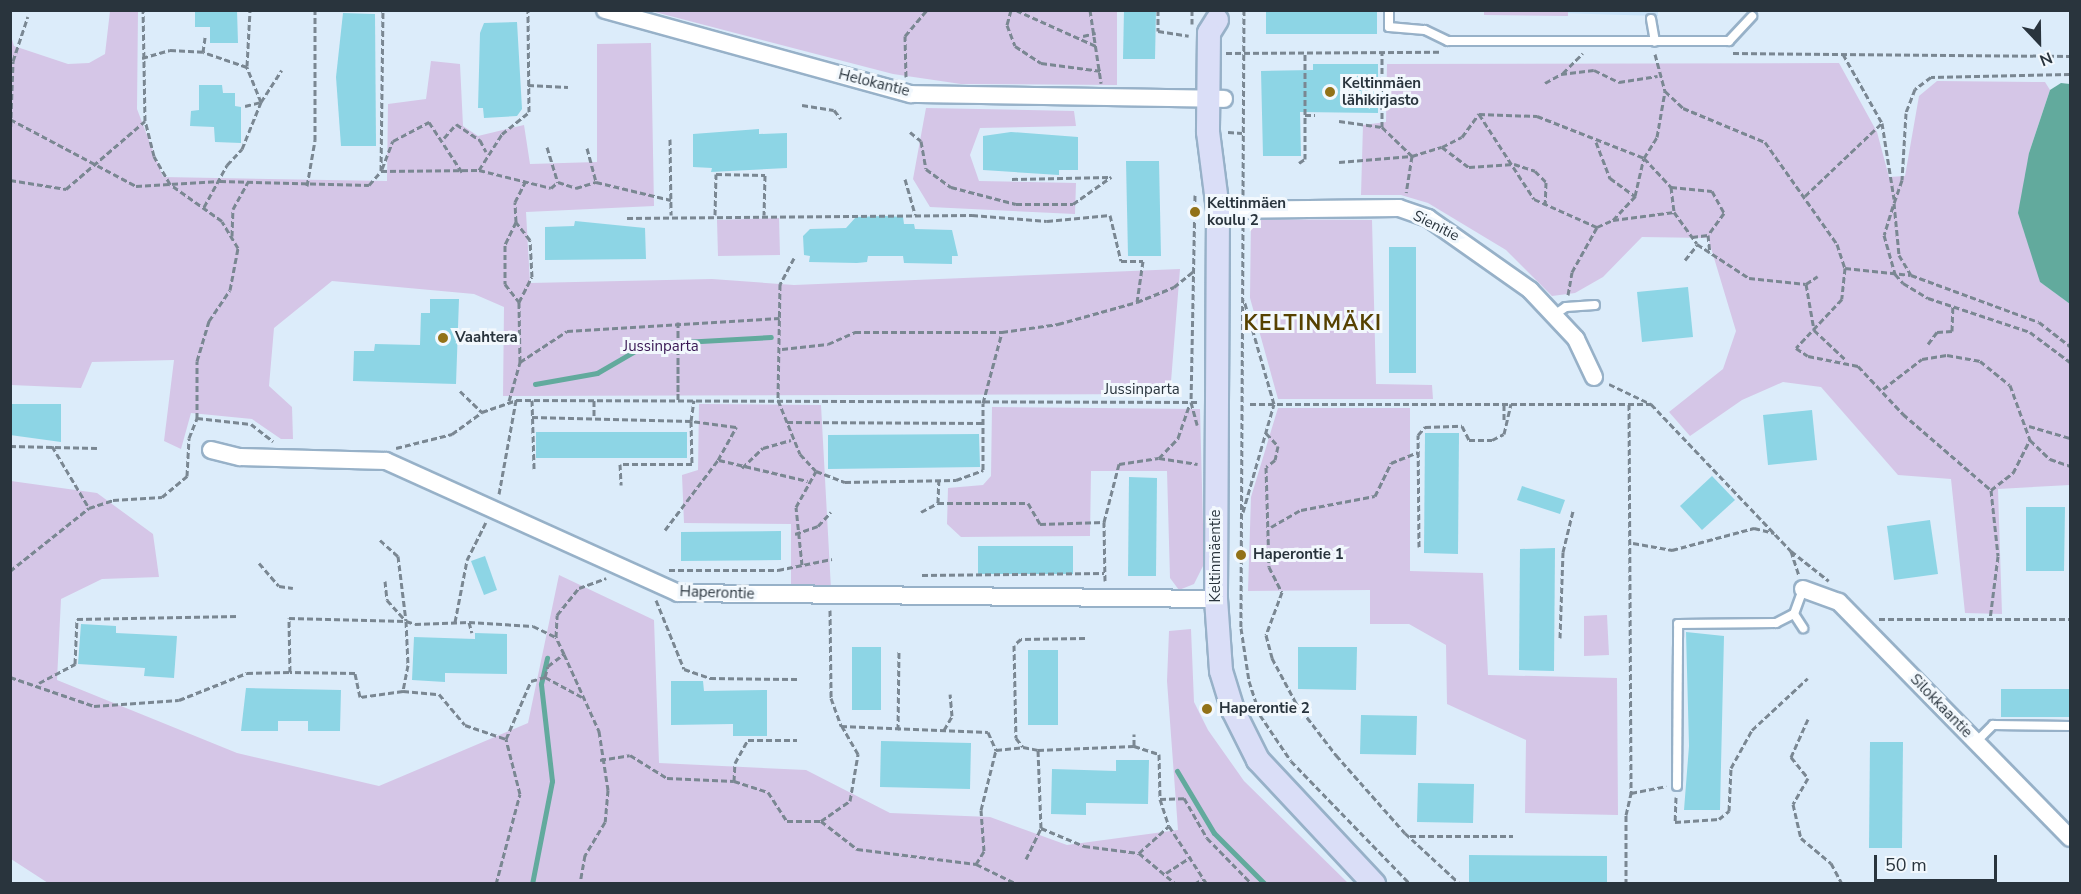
<!DOCTYPE html>
<meta charset="utf-8">
<style>
body{margin:0}
#map{position:relative;width:2081px;height:894px;overflow:hidden;background:#dcecfa;font-family:"Nunito Sans",sans-serif}
div>[style]{position:absolute}
.built>*{inset:0;background:#c7e2f9}
.green>*{inset:0;background:#d5c6e7}
.water>*{inset:0;background:#62aa9d}
.stream>*{height:5px;margin:-2.5px;padding:0 2.5px;transform-origin:2.5px;border-radius:2.5px;background:#62aa9d}
.building>*{inset:0;background:#8dd5e5}
.path>*{height:3px;margin-top:-1.5px;transform-origin:0;background:repeating-linear-gradient(90deg,#7a8792 0 6px,transparent 0 9px)}
.roads{filter:drop-shadow(2px 0 #97b1c8) drop-shadow(-2px 0 #97b1c8) drop-shadow(0 2px #97b1c8) drop-shadow(0 -2px #97b1c8)}
.lane>*{height:8px;margin:-4px;padding:0 4px;transform-origin:4px;border-radius:4px;background:#fff}
.street>*{height:16px;margin:-8px;padding:0 8px;transform-origin:8px;border-radius:8px;background:#fff}
.secondary>*{height:22px;margin:-11px;padding:0 11px;transform-origin:11px;border-radius:11px;background:#dadef7}
.dots>*{width:16px;height:16px;translate:-50% -50%;box-sizing:border-box;border:3px solid #f2f8fd;border-radius:50%}
span{translate:-50% -50%;white-space:nowrap;text-align:center;line-height:1.15;-webkit-text-stroke:6px #f2f8fd;paint-order:stroke}
.street-label{font-size:15px;color:#29343d}
.poi-label{font-size:15px;color:#29343d;font-weight:700}
.left{translate:0 -50%;text-align:left}
.park-label{font-size:15px;color:#391854}
.district-label{font-size:21px;color:#564100;font-weight:700;letter-spacing:1.5px}
.frame{position:absolute;inset:0;border:12px solid #29343d;pointer-events:none}
.north{position:absolute;left:2009px;top:12px;width:60px;height:60px;-webkit-text-stroke:4px #f2f8fd;paint-order:stroke;rotate:158deg;font-size:16px;font-weight:700;line-height:24px;text-align:center;color:#29343d}
.north::after{content:'';display:block;margin:auto;width:21px;height:27px;background:#29343d;clip-path:polygon(50% 0,100% 100%,50% 72%,0 100%)}
.scale{position:absolute;left:1874px;top:855px;width:123px;height:27px;box-sizing:border-box;border:3px solid #29343d;border-top:0;padding-left:8px;font-size:18px;line-height:21px;white-space:nowrap;color:#29343d;-webkit-text-stroke:4px #f2f8fd;paint-order:stroke}
</style>
<div id="map">
<div class="built">
<i style="clip-path:polygon(1453px 10px,1658px 11px,1658px 16px)"></i>
</div>
<div class="green">
<i style="clip-path:polygon(110px 11px,138px 11px,137px 109px,163px 177px,387px 181px,388px 104px,426px 99px,431px 61px,460px 64px,463px 126px,478px 136px,524px 125px,530px 164px,597px 162px,597px 44px,651px 43px,654px 206px,526px 212px,530px 283px,712px 279px,794px 285px,1180px 269px,1170px 394px,503px 396px,504px 307px,474px 294px,332px 281px,274px 328px,269px 386px,292px 407px,293px 439px,281px 439px,252px 419px,191px 413px,181px 449px,164px 441px,174px 360px,92px 362px,81px 388px,11px 385px,11px 36px,14px 46px,68px 64px,89px 63px,105px 54px)"></i>
<i style="clip-path:polygon(651px 11px,1117px 11px,1117px 85px,961px 84px,893px 74px)"></i>
<i style="clip-path:polygon(1484px 11px,1568px 11px,1568px 16px,1484px 15px)"></i>
<i style="clip-path:polygon(1839px 63px,1877px 132px,1889px 177px,1905px 176px,1919px 96px,1937px 81px,2045px 82px,2050px 90px,2029px 153px,2040px 282px,2070px 304px,2070px 485px,1998px 489px,2002px 614px,1965px 613px,1951px 479px,1898px 475px,1821px 387px,1783px 382px,1742px 400px,1690px 436px,1669px 412px,1723px 369px,1736px 331px,1708px 238px,1642px 237px,1603px 277px,1575px 293px,1552px 296px,1506px 250px,1428px 203px,1401px 195px,1361px 195px,1363px 125px,1386px 122px,1387px 64px)"></i>
<i style="clip-path:polygon(926px 108px,1074px 111px,1076px 126px,980px 128px,970px 155px,979px 181px,1076px 183px,1075px 214px,930px 207px,913px 179px)"></i>
<i style="clip-path:polygon(779px 218px,780px 255px,718px 256px,717px 220px)"></i>
<i style="clip-path:polygon(1251px 219px,1372px 220px,1376px 384px,1432px 385px,1433px 399px,1278px 399px,1250px 298px)"></i>
<i style="clip-path:polygon(699px 404px,821px 405px,831px 589px,791px 589px,791px 524px,684px 523px,682px 475px,698px 470px)"></i>
<i style="clip-path:polygon(992px 407px,1200px 409px,1204px 564px,1194px 584px,1179px 590px,1170px 578px,1167px 471px,1091px 471px,1090px 536px,961px 537px,947px 524px,948px 488px,983px 485px,991px 476px)"></i>
<i style="clip-path:polygon(1278px 408px,1410px 408px,1410px 571px,1483px 573px,1488px 675px,1617px 678px,1618px 815px,1525px 813px,1526px 740px,1447px 704px,1446px 645px,1409px 624px,1370px 624px,1370px 590px,1248px 591px,1251px 497px)"></i>
<i style="clip-path:polygon(11px 481px,97px 493px,153px 534px,159px 577px,102px 579px,61px 599px,57px 680px,237px 753px,379px 786px,528px 723px,559px 575px,654px 620px,659px 763px,806px 770px,890px 813px,990px 817px,1067px 845px,1178px 830px,1167px 681px,1169px 631px,1191px 629px,1194px 702px,1208px 730px,1244px 781px,1348px 883px,48px 883px,11px 859px)"></i>
<i style="clip-path:polygon(1607px 615px,1609px 655px,1584px 656px,1584px 616px)"></i>
</div>
<div class="water">
<i style="clip-path:polygon(2061px 83px,2070px 84px,2070px 304px,2040px 282px,2018px 213px,2029px 153px,2050px 90px)"></i>
</div>
<div class="stream">
<i style="left:535px;top:384px;width:63px;rotate:-10.1deg"></i>
<i style="left:597px;top:373px;width:58px;rotate:-30.1deg"></i>
<i style="left:647px;top:344px;width:124px;rotate:-3.2deg"></i>
<i style="left:1177px;top:771px;width:72px;rotate:59.2deg"></i>
<i style="left:1214px;top:833px;width:72px;rotate:45deg"></i>
<i style="left:532px;top:884px;width:105px;rotate:-79deg"></i>
<i style="left:552px;top:781px;width:98px;rotate:-96.5deg"></i>
<i style="left:541px;top:684px;width:27px;rotate:-77deg"></i>
</div>
<div class="building">
<i style="clip-path:polygon(195px 10px,237px 10px,238px 43px,210px 43px,210px 27px,195px 27px)"></i>
<i style="clip-path:polygon(1124px 10px,1156px 10px,1155px 59px,1123px 59px)"></i>
<i style="clip-path:polygon(1266px 10px,1377px 10px,1377px 34px,1266px 34px)"></i>
<i style="clip-path:polygon(343px 13px,375px 14px,376px 146px,341px 146px,336px 77px)"></i>
<i style="clip-path:polygon(517px 22px,522px 109px,517px 116px,484px 118px,483px 108px,478px 108px,480px 33px,484px 23px)"></i>
<i style="clip-path:polygon(1313px 64px,1378px 64px,1378px 113px,1300px 112px,1301px 156px,1263px 156px,1261px 71px,1313px 70px)"></i>
<i style="clip-path:polygon(199px 85px,222px 85px,223px 93px,235px 93px,235px 106px,241px 107px,241px 143px,215px 142px,214px 127px,190px 126px,191px 111px,199px 110px)"></i>
<i style="clip-path:polygon(759px 129px,759px 134px,787px 133px,787px 168px,711px 172px,712px 168px,693px 167px,693px 134px)"></i>
<i style="clip-path:polygon(1011px 132px,1078px 137px,1078px 170px,1059px 170px,1059px 175px,983px 170px,983px 136px)"></i>
<i style="clip-path:polygon(1126px 161px,1159px 161px,1161px 256px,1128px 256px)"></i>
<i style="clip-path:polygon(885px 216px,903px 217px,904px 224px,914px 224px,915px 229px,952px 230px,958px 256px,952px 256px,952px 264px,904px 263px,903px 256px,868px 256px,867px 262px,857px 263px,809px 262px,810px 256px,804px 255px,803px 236px,810px 229px,846px 228px,856px 217px)"></i>
<i style="clip-path:polygon(575px 221px,645px 228px,646px 259px,545px 260px,545px 227px,574px 226px)"></i>
<i style="clip-path:polygon(1389px 247px,1416px 247px,1416px 373px,1389px 373px)"></i>
<i style="clip-path:polygon(1688px 287px,1693px 337px,1642px 342px,1637px 292px)"></i>
<i style="clip-path:polygon(430px 299px,459px 299px,456px 384px,353px 381px,354px 351px,374px 351px,375px 344px,420px 345px,421px 313px,430px 313px)"></i>
<i style="clip-path:polygon(10px 404px,61px 404px,61px 442px,10px 435px)"></i>
<i style="clip-path:polygon(1812px 410px,1817px 460px,1768px 465px,1763px 415px)"></i>
<i style="clip-path:polygon(536px 432px,687px 432px,687px 458px,536px 458px)"></i>
<i style="clip-path:polygon(1425px 433px,1459px 433px,1458px 554px,1424px 553px)"></i>
<i style="clip-path:polygon(979px 434px,980px 467px,828px 469px,828px 435px)"></i>
<i style="clip-path:polygon(1712px 476px,1735px 500px,1702px 530px,1680px 506px)"></i>
<i style="clip-path:polygon(1129px 477px,1157px 478px,1156px 576px,1128px 576px)"></i>
<i style="clip-path:polygon(1522px 486px,1565px 500px,1560px 514px,1517px 500px)"></i>
<i style="clip-path:polygon(2026px 507px,2065px 507px,2064px 571px,2026px 571px)"></i>
<i style="clip-path:polygon(1930px 520px,1938px 574px,1894px 580px,1887px 526px)"></i>
<i style="clip-path:polygon(781px 531px,781px 560px,681px 561px,681px 532px)"></i>
<i style="clip-path:polygon(978px 546px,1073px 546px,1073px 574px,978px 574px)"></i>
<i style="clip-path:polygon(1555px 548px,1554px 671px,1519px 670px,1520px 549px)"></i>
<i style="clip-path:polygon(485px 556px,497px 590px,484px 595px,471px 561px)"></i>
<i style="clip-path:polygon(81px 624px,116px 626px,116px 633px,177px 636px,174px 678px,144px 676px,145px 668px,78px 664px)"></i>
<i style="clip-path:polygon(1686px 632px,1724px 636px,1720px 810px,1684px 810px,1689px 746px)"></i>
<i style="clip-path:polygon(475px 633px,507px 634px,507px 674px,445px 673px,445px 682px,412px 680px,414px 637px,475px 639px)"></i>
<i style="clip-path:polygon(852px 647px,881px 647px,881px 710px,852px 710px)"></i>
<i style="clip-path:polygon(1298px 647px,1357px 647px,1356px 690px,1298px 689px)"></i>
<i style="clip-path:polygon(1028px 650px,1058px 650px,1058px 725px,1028px 725px)"></i>
<i style="clip-path:polygon(671px 681px,703px 681px,704px 691px,767px 690px,767px 736px,733px 736px,733px 724px,671px 725px)"></i>
<i style="clip-path:polygon(246px 688px,341px 690px,340px 731px,308px 731px,308px 721px,278px 721px,278px 731px,241px 731px)"></i>
<i style="clip-path:polygon(2001px 689px,2070px 689px,2070px 717px,2001px 717px)"></i>
<i style="clip-path:polygon(1361px 715px,1417px 716px,1416px 755px,1360px 754px)"></i>
<i style="clip-path:polygon(881px 741px,971px 743px,970px 789px,880px 787px)"></i>
<i style="clip-path:polygon(1870px 742px,1903px 742px,1902px 848px,1869px 848px)"></i>
<i style="clip-path:polygon(1116px 760px,1149px 760px,1148px 804px,1086px 803px,1086px 815px,1051px 814px,1052px 769px,1116px 771px)"></i>
<i style="clip-path:polygon(1418px 783px,1474px 784px,1473px 823px,1417px 822px)"></i>
<i style="clip-path:polygon(1469px 855px,1607px 856px,1607px 884px,1469px 884px)"></i>
</div>
<div class="path">
<i style="left:1011px;top:10px;width:16px;rotate:105deg"></i>
<i style="left:1007px;top:25px;width:22px;rotate:69deg"></i>
<i style="left:1015px;top:46px;width:31px;rotate:33deg"></i>
<i style="left:1041px;top:63px;width:61px;rotate:7.6deg"></i>
<i style="left:1016px;top:10px;width:88px;rotate:24.2deg"></i>
<i style="left:1090px;top:10px;width:74px;rotate:81.4deg"></i>
<i style="left:1158px;top:10px;width:21px;rotate:90deg"></i>
<i style="left:1158px;top:31px;width:31px;rotate:9deg"></i>
<i style="left:1192px;top:10px;width:14px;rotate:90deg"></i>
<i style="left:1083px;top:36px;width:13px;rotate:-13deg"></i>
<i style="left:1226px;top:53px;width:216px;rotate:-0.3deg"></i>
<i style="left:1733px;top:53px;width:337px;rotate:0.5deg"></i>
<i style="left:1655px;top:54px;width:38px;rotate:75deg"></i>
<i style="left:1665px;top:91px;width:25px;rotate:43deg"></i>
<i style="left:1683px;top:108px;width:89px;rotate:22.5deg"></i>
<i style="left:1765px;top:142px;width:125px;rotate:54.8deg"></i>
<i style="left:1837px;top:244px;width:25px;rotate:72deg"></i>
<i style="left:1845px;top:268px;width:31px;rotate:96deg"></i>
<i style="left:1842px;top:299px;width:67px;rotate:133.2deg"></i>
<i style="left:1796px;top:348px;width:14px;rotate:34deg"></i>
<i style="left:1808px;top:356px;width:51px;rotate:11.3deg"></i>
<i style="left:1858px;top:366px;width:66px;rotate:46.8deg"></i>
<i style="left:1903px;top:414px;width:116px;rotate:40.8deg"></i>
<i style="left:1991px;top:490px;width:66px;rotate:83.9deg"></i>
<i style="left:1998px;top:556px;width:64px;rotate:97.2deg"></i>
<i style="left:1843px;top:54px;width:79px;rotate:60.5deg"></i>
<i style="left:1882px;top:123px;width:77px;rotate:81deg"></i>
<i style="left:142px;top:58px;width:29px;rotate:-16deg"></i>
<i style="left:170px;top:50px;width:33px;rotate:3deg"></i>
<i style="left:247px;top:66px;width:56px;rotate:-86.9deg"></i>
<i style="left:1563px;top:73px;width:28px;rotate:-45deg"></i>
<i style="left:2070px;top:74px;width:139px;rotate:178.8deg"></i>
<i style="left:1931px;top:77px;width:20px;rotate:143deg"></i>
<i style="left:1915px;top:89px;width:26px;rotate:111deg"></i>
<i style="left:1906px;top:113px;width:67px;rotate:93.4deg"></i>
<i style="left:1902px;top:180px;width:24px;rotate:109deg"></i>
<i style="left:1894px;top:203px;width:52px;rotate:84.5deg"></i>
<i style="left:1899px;top:255px;width:23px;rotate:59deg"></i>
<i style="left:1911px;top:275px;width:136px;rotate:20.2deg"></i>
<i style="left:2039px;top:322px;width:39px;rotate:38deg"></i>
<i style="left:906px;top:77px;width:41px;rotate:-91.4deg"></i>
<i style="left:905px;top:36px;width:34px;rotate:-50deg"></i>
<i style="left:1545px;top:83px;width:18px;rotate:-29deg"></i>
<i style="left:1561px;top:74px;width:33px;rotate:-7deg"></i>
<i style="left:1594px;top:70px;width:28px;rotate:26deg"></i>
<i style="left:1619px;top:82px;width:39px;rotate:-9deg"></i>
<i style="left:528px;top:85px;width:40px;rotate:2.9deg"></i>
<i style="left:802px;top:105px;width:32px;rotate:9deg"></i>
<i style="left:834px;top:110px;width:11px;rotate:52deg"></i>
<i style="left:245px;top:106px;width:16px;rotate:-14deg"></i>
<i style="left:261px;top:102px;width:38px;rotate:-57deg"></i>
<i style="left:1479px;top:114px;width:58px;rotate:2deg"></i>
<i style="left:1537px;top:116px;width:115px;rotate:21.4deg"></i>
<i style="left:1644px;top:158px;width:40px;rotate:47deg"></i>
<i style="left:1671px;top:187px;width:25px;rotate:83deg"></i>
<i style="left:1674px;top:212px;width:39px;rotate:54deg"></i>
<i style="left:1697px;top:244px;width:62px;rotate:33.2deg"></i>
<i style="left:1749px;top:278px;width:57px;rotate:6deg"></i>
<i style="left:1806px;top:284px;width:14px;rotate:-34deg"></i>
<i style="left:1479px;top:114px;width:101px;rotate:57.1deg"></i>
<i style="left:1534px;top:199px;width:69px;rotate:24deg"></i>
<i style="left:1305px;top:115px;width:10px"></i>
<i style="left:10px;top:119px;width:143px;rotate:28deg"></i>
<i style="left:136px;top:186px;width:84px;rotate:-3.4deg"></i>
<i style="left:220px;top:181px;width:149px;rotate:1.5deg"></i>
<i style="left:369px;top:185px;width:18px;rotate:-49deg"></i>
<i style="left:381px;top:171px;width:98px;rotate:-0.6deg"></i>
<i style="left:479px;top:170px;width:74px;rotate:14deg"></i>
<i style="left:551px;top:188px;width:9px;rotate:-41deg"></i>
<i style="left:558px;top:182px;width:19px;rotate:18deg"></i>
<i style="left:576px;top:188px;width:21px;rotate:-17deg"></i>
<i style="left:596px;top:182px;width:77px;rotate:13.5deg"></i>
<i style="left:1339px;top:121px;width:43px;rotate:7.9deg"></i>
<i style="left:1382px;top:127px;width:42px;rotate:44deg"></i>
<i style="left:1412px;top:156px;width:37px;rotate:99deg"></i>
<i style="left:1382px;top:127px;width:75px;rotate:-90deg"></i>
<i style="left:910px;top:132px;width:14px;rotate:39deg"></i>
<i style="left:921px;top:141px;width:28px;rotate:80deg"></i>
<i style="left:926px;top:169px;width:31px;rotate:36deg"></i>
<i style="left:951px;top:187px;width:67px;rotate:14.7deg"></i>
<i style="left:1016px;top:204px;width:57px"></i>
<i style="left:1073px;top:204px;width:47px;rotate:-35.4deg"></i>
<i style="left:1228px;top:132px;width:14px;rotate:4deg"></i>
<i style="left:444px;top:138px;width:18px;rotate:-49deg"></i>
<i style="left:456px;top:124px;width:29px;rotate:34deg"></i>
<i style="left:480px;top:140px;width:13px;rotate:63deg"></i>
<i style="left:670px;top:139px;width:76px;rotate:89.2deg"></i>
<i style="left:1596px;top:142px;width:39px;rotate:69deg"></i>
<i style="left:1610px;top:178px;width:31px;rotate:36deg"></i>
<i style="left:10px;top:144px;width:83px;rotate:-87.9deg"></i>
<i style="left:13px;top:61px;width:47px;rotate:-71.6deg"></i>
<i style="left:547px;top:147px;width:37px;rotate:73deg"></i>
<i style="left:1442px;top:147px;width:34px;rotate:37deg"></i>
<i style="left:1469px;top:167px;width:45px;rotate:-3.8deg"></i>
<i style="left:1514px;top:164px;width:22px;rotate:18deg"></i>
<i style="left:1535px;top:171px;width:16px;rotate:45deg"></i>
<i style="left:1546px;top:182px;width:23px;rotate:92deg"></i>
<i style="left:587px;top:148px;width:35px;rotate:75deg"></i>
<i style="left:1339px;top:162px;width:73px;rotate:-4.7deg"></i>
<i style="left:1412px;top:156px;width:31px;rotate:-17deg"></i>
<i style="left:1442px;top:147px;width:22px;rotate:-27deg"></i>
<i style="left:1462px;top:137px;width:29px;rotate:-54deg"></i>
<i style="left:1299px;top:163px;width:7px;rotate:-34deg"></i>
<i style="left:1305px;top:159px;width:106px;rotate:-90deg"></i>
<i style="left:382px;top:169px;width:30px;rotate:-69deg"></i>
<i style="left:393px;top:141px;width:41px;rotate:-27.8deg"></i>
<i style="left:429px;top:122px;width:60px;rotate:56.6deg"></i>
<i style="left:479px;top:170px;width:43px;rotate:-57.4deg"></i>
<i style="left:502px;top:134px;width:35px;rotate:-39deg"></i>
<i style="left:529px;top:112px;width:102px;rotate:-90.6deg"></i>
<i style="left:381px;top:171px;width:161px;rotate:-89.3deg"></i>
<i style="left:905px;top:179px;width:37px;rotate:74deg"></i>
<i style="left:1012px;top:179px;width:97px;rotate:-1.2deg"></i>
<i style="left:10px;top:180px;width:57px;rotate:9.1deg"></i>
<i style="left:66px;top:189px;width:104px;rotate:-40.7deg"></i>
<i style="left:307px;top:186px;width:47px;rotate:-80.1deg"></i>
<i style="left:315px;top:140px;width:130px;rotate:-90deg"></i>
<i style="left:1671px;top:187px;width:41px;rotate:5.6deg"></i>
<i style="left:1712px;top:191px;width:25px;rotate:61deg"></i>
<i style="left:1724px;top:213px;width:27px;rotate:126deg"></i>
<i style="left:1195px;top:195px;width:207px;rotate:91.1deg"></i>
<i style="left:1191px;top:402px;width:24px;rotate:75deg"></i>
<i style="left:1243px;top:195px;width:185px;rotate:-89.7deg"></i>
<i style="left:1805px;top:196px;width:106px;rotate:-43.5deg"></i>
<i style="left:1893px;top:206px;width:30px;rotate:107deg"></i>
<i style="left:1884px;top:235px;width:41px;rotate:74.2deg"></i>
<i style="left:1895px;top:274px;width:12px;rotate:48deg"></i>
<i style="left:1903px;top:283px;width:29px;rotate:31deg"></i>
<i style="left:1928px;top:298px;width:108px;rotate:18.4deg"></i>
<i style="left:2030px;top:332px;width:50px;rotate:36.9deg"></i>
<i style="left:204px;top:207px;width:48px;rotate:-61.3deg"></i>
<i style="left:227px;top:165px;width:22px;rotate:-47deg"></i>
<i style="left:242px;top:149px;width:51px;rotate:-68deg"></i>
<i style="left:261px;top:102px;width:38px;rotate:-112deg"></i>
<i style="left:247px;top:67px;width:46px;rotate:-161.2deg"></i>
<i style="left:203px;top:52px;width:15px;rotate:-82deg"></i>
<i style="left:715px;top:215px;width:41px;rotate:-88.6deg"></i>
<i style="left:716px;top:174px;width:49px;rotate:1.2deg"></i>
<i style="left:765px;top:175px;width:40px;rotate:91.4deg"></i>
<i style="left:627px;top:218px;width:345px;rotate:-0.5deg"></i>
<i style="left:972px;top:215px;width:75px;rotate:4.6deg"></i>
<i style="left:1047px;top:221px;width:63px;rotate:-5.4deg"></i>
<i style="left:1110px;top:215px;width:47px;rotate:76.6deg"></i>
<i style="left:1121px;top:261px;width:22px"></i>
<i style="left:1143px;top:261px;width:41px;rotate:98.3deg"></i>
<i style="left:1613px;top:220px;width:62px;rotate:-7.5deg"></i>
<i style="left:516px;top:222px;width:25px;rotate:116deg"></i>
<i style="left:505px;top:245px;width:39px;rotate:90deg"></i>
<i style="left:505px;top:284px;width:23px;rotate:52deg"></i>
<i style="left:1243px;top:225px;width:403px;rotate:90.3deg"></i>
<i style="left:1241px;top:628px;width:54px;rotate:81.4deg"></i>
<i style="left:1249px;top:681px;width:36px;rotate:72deg"></i>
<i style="left:1260px;top:715px;width:55px;rotate:56deg"></i>
<i style="left:1291px;top:761px;width:171px;rotate:45.9deg"></i>
<i style="left:232px;top:236px;width:27px;rotate:-88deg"></i>
<i style="left:233px;top:209px;width:31px;rotate:-61deg"></i>
<i style="left:1692px;top:237px;width:16px;rotate:-7deg"></i>
<i style="left:1708px;top:235px;width:18px;rotate:84deg"></i>
<i style="left:794px;top:258px;width:30px;rotate:118deg"></i>
<i style="left:780px;top:284px;width:116px;rotate:91deg"></i>
<i style="left:778px;top:400px;width:58px;rotate:67.8deg"></i>
<i style="left:800px;top:454px;width:23px;rotate:47deg"></i>
<i style="left:816px;top:471px;width:31px;rotate:21deg"></i>
<i style="left:845px;top:482px;width:111px;rotate:-1deg"></i>
<i style="left:956px;top:480px;width:29px;rotate:-20deg"></i>
<i style="left:983px;top:470px;width:67px;rotate:-90deg"></i>
<i style="left:983px;top:403px;width:73px;rotate:-75deg"></i>
<i style="left:1685px;top:260px;width:19px;rotate:-51deg"></i>
<i style="left:1845px;top:268px;width:66px;rotate:6.1deg"></i>
<i style="left:1806px;top:284px;width:47px;rotate:80.1deg"></i>
<i style="left:1814px;top:330px;width:44px;rotate:43.2deg"></i>
<i style="left:1568px;top:295px;width:23px;rotate:-80deg"></i>
<i style="left:1572px;top:272px;width:51px;rotate:-60.9deg"></i>
<i style="left:1597px;top:227px;width:17px;rotate:-24deg"></i>
<i style="left:1613px;top:220px;width:33px;rotate:-47deg"></i>
<i style="left:1635px;top:196px;width:39px;rotate:-77deg"></i>
<i style="left:1644px;top:158px;width:25px;rotate:-58deg"></i>
<i style="left:1657px;top:137px;width:47px;rotate:-80.1deg"></i>
<i style="left:678px;top:322px;width:78px;rotate:90deg"></i>
<i style="left:1928px;top:344px;width:15px;rotate:-53deg"></i>
<i style="left:1937px;top:332px;width:15px;rotate:-4deg"></i>
<i style="left:1952px;top:331px;width:25px;rotate:-88deg"></i>
<i style="left:782px;top:349px;width:46px;rotate:-6.2deg"></i>
<i style="left:828px;top:344px;width:30px;rotate:-24deg"></i>
<i style="left:855px;top:332px;width:147px"></i>
<i style="left:1002px;top:332px;width:57px;rotate:-8.1deg"></i>
<i style="left:1058px;top:324px;width:82px;rotate:-15.6deg"></i>
<i style="left:1137px;top:302px;width:40px;rotate:-22deg"></i>
<i style="left:1174px;top:287px;width:26px;rotate:-39deg"></i>
<i style="left:520px;top:362px;width:60px;rotate:-91deg"></i>
<i style="left:519px;top:302px;width:28px;rotate:-63deg"></i>
<i style="left:532px;top:277px;width:37px;rotate:-93deg"></i>
<i style="left:530px;top:240px;width:23px;rotate:-128deg"></i>
<i style="left:516px;top:222px;width:20px;rotate:-93deg"></i>
<i style="left:515px;top:202px;width:25px;rotate:-63deg"></i>
<i style="left:1609px;top:384px;width:47px;rotate:25.5deg"></i>
<i style="left:1651px;top:404px;width:203px;rotate:46.4deg"></i>
<i style="left:1791px;top:551px;width:26px;rotate:72deg"></i>
<i style="left:1883px;top:389px;width:49px;rotate:-37.6deg"></i>
<i style="left:1922px;top:359px;width:25px;rotate:-9deg"></i>
<i style="left:1947px;top:355px;width:34px;rotate:10deg"></i>
<i style="left:1980px;top:361px;width:38px;rotate:39deg"></i>
<i style="left:2010px;top:385px;width:59px;rotate:70deg"></i>
<i style="left:2030px;top:440px;width:28px;rotate:44deg"></i>
<i style="left:2050px;top:459px;width:21px;rotate:19deg"></i>
<i style="left:460px;top:391px;width:30px;rotate:44deg"></i>
<i style="left:532px;top:400px;width:69px;rotate:88.3deg"></i>
<i style="left:594px;top:400px;width:18px;rotate:90deg"></i>
<i style="left:509px;top:401px;width:41px;rotate:-74.2deg"></i>
<i style="left:520px;top:362px;width:56px;rotate:-33.4deg"></i>
<i style="left:567px;top:331px;width:213px;rotate:-3.5deg"></i>
<i style="left:1250px;top:404px;width:401px"></i>
<i style="left:1504px;top:404px;width:16px;rotate:90deg"></i>
<i style="left:1629px;top:404px;width:389px;rotate:89.7deg"></i>
<i style="left:532px;top:417px;width:159px;rotate:1.4deg"></i>
<i style="left:691px;top:421px;width:43px;rotate:88.7deg"></i>
<i style="left:692px;top:464px;width:72px;rotate:180deg"></i>
<i style="left:620px;top:464px;width:21px;rotate:87deg"></i>
<i style="left:197px;top:418px;width:54px;rotate:6.3deg"></i>
<i style="left:251px;top:424px;width:28px;rotate:38deg"></i>
<i style="left:787px;top:422px;width:196px;rotate:0.3deg"></i>
<i style="left:2029px;top:426px;width:43px;rotate:16.3deg"></i>
<i style="left:1266px;top:433px;width:18px;rotate:47deg"></i>
<i style="left:1278px;top:446px;width:14px;rotate:102deg"></i>
<i style="left:1275px;top:460px;width:11px;rotate:142deg"></i>
<i style="left:1266px;top:467px;width:100px;rotate:88.3deg"></i>
<i style="left:1269px;top:567px;width:28px;rotate:63deg"></i>
<i style="left:1282px;top:592px;width:46px;rotate:110.4deg"></i>
<i style="left:1266px;top:635px;width:24px;rotate:75deg"></i>
<i style="left:1272px;top:658px;width:51px;rotate:61.9deg"></i>
<i style="left:1296px;top:703px;width:66px;rotate:52.4deg"></i>
<i style="left:1336px;top:755px;width:104px;rotate:48.5deg"></i>
<i style="left:1405px;top:833px;width:75px;rotate:42.8deg"></i>
<i style="left:10px;top:446px;width:87px;rotate:1.3deg"></i>
<i style="left:52px;top:446px;width:72px;rotate:59.2deg"></i>
<i style="left:396px;top:448px;width:58px;rotate:-14deg"></i>
<i style="left:452px;top:434px;width:37px;rotate:-36deg"></i>
<i style="left:482px;top:412px;width:36px;rotate:-19deg"></i>
<i style="left:516px;top:400px;width:682px;rotate:0.17deg"></i>
<i style="left:1159px;top:458px;width:28px;rotate:-46deg"></i>
<i style="left:1178px;top:438px;width:36px;rotate:-71deg"></i>
<i style="left:719px;top:460px;width:91px;rotate:13.3deg"></i>
<i style="left:742px;top:468px;width:29px;rotate:-44deg"></i>
<i style="left:763px;top:448px;width:29px;rotate:-16deg"></i>
<i style="left:1991px;top:490px;width:28px;rotate:-38deg"></i>
<i style="left:2013px;top:473px;width:37px;rotate:-63deg"></i>
<i style="left:499px;top:494px;width:96px;rotate:-79.7deg"></i>
<i style="left:938px;top:503px;width:23px;rotate:-88deg"></i>
<i style="left:921px;top:512px;width:19px;rotate:-28deg"></i>
<i style="left:938px;top:503px;width:90px"></i>
<i style="left:1028px;top:503px;width:24px;rotate:60deg"></i>
<i style="left:1040px;top:524px;width:64px;rotate:-1.8deg"></i>
<i style="left:1243px;top:512px;width:112px;rotate:-74deg"></i>
<i style="left:1274px;top:404px;width:108px;rotate:-106.1deg"></i>
<i style="left:1271px;top:527px;width:34px;rotate:-30deg"></i>
<i style="left:1301px;top:510px;width:75px;rotate:-10.7deg"></i>
<i style="left:1375px;top:496px;width:37px;rotate:-64deg"></i>
<i style="left:1391px;top:463px;width:29px;rotate:-22deg"></i>
<i style="left:665px;top:530px;width:88px;rotate:-52.9deg"></i>
<i style="left:718px;top:460px;width:38px;rotate:-61deg"></i>
<i style="left:736px;top:427px;width:45px;rotate:-172.4deg"></i>
<i style="left:691px;top:421px;width:21px;rotate:-82deg"></i>
<i style="left:795px;top:534px;width:24px;rotate:-19deg"></i>
<i style="left:818px;top:526px;width:19px;rotate:-47deg"></i>
<i style="left:380px;top:540px;width:24px;rotate:42deg"></i>
<i style="left:398px;top:556px;width:65px;rotate:83deg"></i>
<i style="left:406px;top:621px;width:44px;rotate:87.4deg"></i>
<i style="left:408px;top:665px;width:26px;rotate:101deg"></i>
<i style="left:403px;top:691px;width:43px;rotate:172.1deg"></i>
<i style="left:360px;top:697px;width:25px;rotate:-102deg"></i>
<i style="left:355px;top:673px;width:65px;rotate:-179.1deg"></i>
<i style="left:290px;top:672px;width:54px;rotate:-91.1deg"></i>
<i style="left:289px;top:618px;width:117px;rotate:1.5deg"></i>
<i style="left:406px;top:621px;width:9px;rotate:18deg"></i>
<i style="left:415px;top:624px;width:54px;rotate:-2.1deg"></i>
<i style="left:469px;top:622px;width:11px;rotate:75deg"></i>
<i style="left:1633px;top:543px;width:40px;rotate:10deg"></i>
<i style="left:1672px;top:550px;width:85px;rotate:-15deg"></i>
<i style="left:1754px;top:528px;width:21px;rotate:14deg"></i>
<i style="left:1419px;top:547px;width:112px;rotate:-90.5deg"></i>
<i style="left:1418px;top:435px;width:11px;rotate:-49deg"></i>
<i style="left:1425px;top:427px;width:37px;rotate:-2deg"></i>
<i style="left:1462px;top:426px;width:16px;rotate:63deg"></i>
<i style="left:1469px;top:440px;width:23px"></i>
<i style="left:1492px;top:440px;width:13px;rotate:-27deg"></i>
<i style="left:1504px;top:434px;width:31px;rotate:-77deg"></i>
<i style="left:1791px;top:551px;width:48px;rotate:38.3deg"></i>
<i style="left:259px;top:563px;width:30px;rotate:49deg"></i>
<i style="left:279px;top:586px;width:14px;rotate:8deg"></i>
<i style="left:802px;top:565px;width:58px;rotate:-95.9deg"></i>
<i style="left:796px;top:507px;width:41px;rotate:-60.9deg"></i>
<i style="left:669px;top:570px;width:109px"></i>
<i style="left:778px;top:570px;width:55px;rotate:-11.5deg"></i>
<i style="left:10px;top:571px;width:101px;rotate:-38.6deg"></i>
<i style="left:89px;top:508px;width:25px;rotate:-18deg"></i>
<i style="left:113px;top:500px;width:49px;rotate:-3.5deg"></i>
<i style="left:162px;top:497px;width:33px;rotate:-40deg"></i>
<i style="left:187px;top:476px;width:38px;rotate:-87deg"></i>
<i style="left:189px;top:438px;width:22px;rotate:-68deg"></i>
<i style="left:197px;top:418px;width:57px;rotate:-90deg"></i>
<i style="left:197px;top:361px;width:42px;rotate:-73.3deg"></i>
<i style="left:209px;top:321px;width:37px;rotate:-56deg"></i>
<i style="left:230px;top:290px;width:43px;rotate:-79.2deg"></i>
<i style="left:238px;top:248px;width:31px;rotate:-121deg"></i>
<i style="left:222px;top:221px;width:64px;rotate:-144.6deg"></i>
<i style="left:170px;top:184px;width:32px;rotate:-120deg"></i>
<i style="left:154px;top:156px;width:36px;rotate:-104deg"></i>
<i style="left:145px;top:121px;width:111px;rotate:-91deg"></i>
<i style="left:922px;top:575px;width:182px;rotate:-0.6deg"></i>
<i style="left:385px;top:581px;width:19px;rotate:84deg"></i>
<i style="left:387px;top:600px;width:27px;rotate:48deg"></i>
<i style="left:1105px;top:581px;width:59px;rotate:-91deg"></i>
<i style="left:1104px;top:522px;width:60px;rotate:-75.5deg"></i>
<i style="left:1119px;top:464px;width:40px;rotate:-8.5deg"></i>
<i style="left:1159px;top:458px;width:39px;rotate:9deg"></i>
<i style="left:656px;top:600px;width:74px;rotate:67.9deg"></i>
<i style="left:684px;top:669px;width:28px;rotate:19deg"></i>
<i style="left:710px;top:678px;width:88px;rotate:0.7deg"></i>
<i style="left:830px;top:610px;width:88px;rotate:89.3deg"></i>
<i style="left:831px;top:698px;width:30px;rotate:70deg"></i>
<i style="left:841px;top:726px;width:147px;rotate:2.3deg"></i>
<i style="left:988px;top:732px;width:20px;rotate:66deg"></i>
<i style="left:996px;top:750px;width:27px;rotate:-6deg"></i>
<i style="left:1879px;top:619px;width:191px"></i>
<i style="left:455px;top:622px;width:63px;rotate:-79deg"></i>
<i style="left:467px;top:560px;width:42px;rotate:-63.4deg"></i>
<i style="left:469px;top:622px;width:64px;rotate:3.6deg"></i>
<i style="left:533px;top:626px;width:25px;rotate:26deg"></i>
<i style="left:1085px;top:638px;width:64px;rotate:179.1deg"></i>
<i style="left:1021px;top:639px;width:9px;rotate:139deg"></i>
<i style="left:1014px;top:645px;width:93px;rotate:88.8deg"></i>
<i style="left:1016px;top:738px;width:11px;rotate:52deg"></i>
<i style="left:1023px;top:747px;width:15px;rotate:11deg"></i>
<i style="left:1038px;top:750px;width:96px;rotate:-2.4deg"></i>
<i style="left:1134px;top:746px;width:12px;rotate:-90deg"></i>
<i style="left:1560px;top:638px;width:86px;rotate:-88deg"></i>
<i style="left:1563px;top:552px;width:42px;rotate:-76.3deg"></i>
<i style="left:564px;top:654px;width:85px;rotate:65.6deg"></i>
<i style="left:599px;top:731px;width:60px;rotate:81.3deg"></i>
<i style="left:608px;top:790px;width:32px;rotate:95deg"></i>
<i style="left:605px;top:822px;width:39px;rotate:121deg"></i>
<i style="left:585px;top:855px;width:29px;rotate:100deg"></i>
<i style="left:10px;top:677px;width:89px;rotate:19deg"></i>
<i style="left:94px;top:706px;width:85px;rotate:-4deg"></i>
<i style="left:179px;top:700px;width:73px;rotate:-21.7deg"></i>
<i style="left:247px;top:673px;width:43px;rotate:-1.3deg"></i>
<i style="left:545px;top:677px;width:42px;rotate:28.4deg"></i>
<i style="left:39px;top:683px;width:41px;rotate:-27.8deg"></i>
<i style="left:75px;top:664px;width:45px;rotate:-87.5deg"></i>
<i style="left:77px;top:619px;width:161px;rotate:-1.1deg"></i>
<i style="left:403px;top:691px;width:36px;rotate:5deg"></i>
<i style="left:439px;top:694px;width:40px;rotate:50deg"></i>
<i style="left:465px;top:725px;width:43px;rotate:18.9deg"></i>
<i style="left:1808px;top:719px;width:42px;rotate:114.1deg"></i>
<i style="left:1791px;top:757px;width:27px;rotate:51deg"></i>
<i style="left:1808px;top:778px;width:30px;rotate:120deg"></i>
<i style="left:1793px;top:804px;width:35px;rotate:77deg"></i>
<i style="left:1801px;top:838px;width:39px;rotate:40deg"></i>
<i style="left:1831px;top:863px;width:24px;rotate:62deg"></i>
<i style="left:898px;top:730px;width:79px;rotate:-89.3deg"></i>
<i style="left:944px;top:730px;width:16px;rotate:-60deg"></i>
<i style="left:952px;top:716px;width:22px;rotate:-95deg"></i>
<i style="left:1134px;top:746px;width:26px;rotate:18deg"></i>
<i style="left:1159px;top:754px;width:45px;rotate:88.7deg"></i>
<i style="left:1160px;top:799px;width:28px;rotate:72deg"></i>
<i style="left:1169px;top:826px;width:69px;rotate:56.8deg"></i>
<i style="left:600px;top:760px;width:30px;rotate:-9deg"></i>
<i style="left:630px;top:755px;width:44px;rotate:31.9deg"></i>
<i style="left:667px;top:778px;width:67px;rotate:2.6deg"></i>
<i style="left:734px;top:781px;width:36px;rotate:18deg"></i>
<i style="left:768px;top:792px;width:35px;rotate:57deg"></i>
<i style="left:787px;top:821px;width:34px"></i>
<i style="left:821px;top:821px;width:46px;rotate:37.9deg"></i>
<i style="left:857px;top:849px;width:120px;rotate:7.2deg"></i>
<i style="left:976px;top:864px;width:46px;rotate:26deg"></i>
<i style="left:734px;top:781px;width:18px;rotate:-87deg"></i>
<i style="left:735px;top:763px;width:26px;rotate:-61deg"></i>
<i style="left:748px;top:740px;width:49px"></i>
<i style="left:1676px;top:797px;width:25px;rotate:92deg"></i>
<i style="left:1675px;top:822px;width:44px;rotate:-3.9deg"></i>
<i style="left:1719px;top:819px;width:13px;rotate:-39deg"></i>
<i style="left:1729px;top:811px;width:43px;rotate:-87.3deg"></i>
<i style="left:1731px;top:768px;width:43px;rotate:-61.1deg"></i>
<i style="left:1752px;top:730px;width:76px;rotate:-42.9deg"></i>
<i style="left:1160px;top:799px;width:24px;rotate:-2deg"></i>
<i style="left:1184px;top:798px;width:46px;rotate:60.1deg"></i>
<i style="left:1207px;top:838px;width:64px;rotate:45.6deg"></i>
<i style="left:821px;top:821px;width:35px;rotate:-35deg"></i>
<i style="left:850px;top:801px;width:48px;rotate:-80.3deg"></i>
<i style="left:858px;top:754px;width:32px;rotate:-120deg"></i>
<i style="left:1041px;top:828px;width:47px;rotate:22.7deg"></i>
<i style="left:1084px;top:846px;width:55px;rotate:7.3deg"></i>
<i style="left:1139px;top:853px;width:48px;rotate:40deg"></i>
<i style="left:1410px;top:836px;width:103px"></i>
<i style="left:1139px;top:853px;width:40px;rotate:-42deg"></i>
<i style="left:1026px;top:859px;width:34px;rotate:-64deg"></i>
<i style="left:1041px;top:828px;width:78px;rotate:-92.2deg"></i>
<i style="left:976px;top:864px;width:15px;rotate:-58deg"></i>
<i style="left:984px;top:851px;width:41px;rotate:-94.2deg"></i>
<i style="left:981px;top:810px;width:62px;rotate:-76deg"></i>
<i style="left:1166px;top:873px;width:30px;rotate:-33deg"></i>
<i style="left:496px;top:884px;width:93px;rotate:-75.1deg"></i>
<i style="left:520px;top:794px;width:57px;rotate:-104.3deg"></i>
<i style="left:506px;top:739px;width:63px;rotate:-66.7deg"></i>
<i style="left:531px;top:681px;width:15px;rotate:-16deg"></i>
<i style="left:545px;top:677px;width:11px;rotate:-75deg"></i>
<i style="left:548px;top:666px;width:20px;rotate:-37deg"></i>
<i style="left:564px;top:654px;width:19px;rotate:-115deg"></i>
<i style="left:556px;top:637px;width:22px;rotate:-87deg"></i>
<i style="left:557px;top:615px;width:35px;rotate:-51deg"></i>
<i style="left:579px;top:588px;width:29px;rotate:-20deg"></i>
<i style="left:1194px;top:884px;width:10px;rotate:-29deg"></i>
<i style="left:1626px;top:884px;width:69px;rotate:-90deg"></i>
<i style="left:1626px;top:815px;width:23px;rotate:-77deg"></i>
<i style="left:1631px;top:793px;width:36px;rotate:-11deg"></i>
</div>
<div class="roads">
<div class="lane">
<i style="left:1389px;top:10px;width:17px;rotate:90deg"></i>
<i style="left:1389px;top:27px;width:36px;rotate:5deg"></i>
<i style="left:1425px;top:30px;width:25px;rotate:26deg"></i>
<i style="left:1448px;top:41px;width:281px"></i>
<i style="left:1729px;top:41px;width:34px;rotate:-47deg"></i>
<i style="left:1651px;top:19px;width:23px;rotate:80deg"></i>
<i style="left:1554px;top:315px;width:14px;rotate:-34deg"></i>
<i style="left:1566px;top:307px;width:29px;rotate:-4deg"></i>
<i style="left:1794px;top:614px;width:17px;rotate:57deg"></i>
<i style="left:1976px;top:742px;width:24px;rotate:-45deg"></i>
<i style="left:1993px;top:725px;width:77px;rotate:0.7deg"></i>
<i style="left:1677px;top:786px;width:162px;rotate:-89.6deg"></i>
<i style="left:1678px;top:624px;width:98px;rotate:-0.6deg"></i>
<i style="left:1776px;top:623px;width:20px;rotate:-27deg"></i>
<i style="left:1794px;top:614px;width:27px;rotate:-70deg"></i>
</div>
<div class="street">
<i style="left:605px;top:10px;width:317px;rotate:15.4deg"></i>
<i style="left:911px;top:94px;width:313px;rotate:0.9deg"></i>
<i style="left:1218px;top:210px;width:181px;rotate:-0.6deg"></i>
<i style="left:1399px;top:208px;width:31px;rotate:19deg"></i>
<i style="left:1428px;top:218px;width:125px;rotate:35.2deg"></i>
<i style="left:1530px;top:290px;width:67px;rotate:46.8deg"></i>
<i style="left:1576px;top:339px;width:42px;rotate:64.7deg"></i>
<i style="left:211px;top:450px;width:30px;rotate:14deg"></i>
<i style="left:240px;top:457px;width:146px;rotate:1.6deg"></i>
<i style="left:386px;top:461px;width:320px;rotate:24.3deg"></i>
<i style="left:678px;top:593px;width:538px;rotate:0.64deg"></i>
<i style="left:1803px;top:589px;width:38px;rotate:20deg"></i>
<i style="left:1839px;top:602px;width:330px;rotate:45.6deg"></i>
</div>
<div class="secondary">
<i style="left:1217px;top:20px;width:15px;rotate:122deg"></i>
<i style="left:1209px;top:33px;width:99px;rotate:90.6deg"></i>
<i style="left:1208px;top:132px;width:79px;rotate:82.7deg"></i>
<i style="left:1218px;top:210px;width:389px;rotate:90.3deg"></i>
<i style="left:1216px;top:599px;width:72px;rotate:86deg"></i>
<i style="left:1221px;top:671px;width:41px;rotate:72.9deg"></i>
<i style="left:1233px;top:710px;width:56px;rotate:63.4deg"></i>
<i style="left:1258px;top:760px;width:170px;rotate:46.9deg"></i>
</div>
</div>
<div class="dots">
<i style="left:1330px;top:92px;background:#927218"></i>
<i style="left:1195px;top:212px;background:#927218"></i>
<i style="left:443px;top:338px;background:#927218"></i>
<i style="left:1241px;top:555px;background:#927218"></i>
<i style="left:1207px;top:709px;background:#927218"></i>
</div>
<div class="street-label">
<span style="left:874px;top:83px;rotate:14deg">Helokantie</span>
<span style="left:1436px;top:226px;rotate:27deg">Sienitie</span>
<span style="left:1142px;top:390px">Jussinparta</span>
<span style="left:1216px;top:556px;rotate:-90deg">Keltinmäentie</span>
<span style="left:717px;top:593px;rotate:2deg">Haperontie</span>
<span style="left:1941px;top:706px;rotate:46deg">Silokkaantie</span>
</div>
<div class="poi-label">
<span class="left" style="left:1342px;top:92px">Keltinmäen<br>lähikirjasto</span>
<span class="left" style="left:1207px;top:212px">Keltinmäen<br>koulu 2</span>
<span class="left" style="left:455px;top:338px">Vaahtera</span>
<span class="left" style="left:1253px;top:555px">Haperontie 1</span>
<span class="left" style="left:1219px;top:709px">Haperontie 2</span>
</div>
<div class="park-label">
<span style="left:661px;top:347px">Jussinparta</span>
</div>
<div class="district-label">
<span style="left:1313px;top:323px">KELTINMÄKI</span>
</div>
<div class="frame"></div>
<div class="north">N</div>
<div class="scale">50 m</div>
</div>
